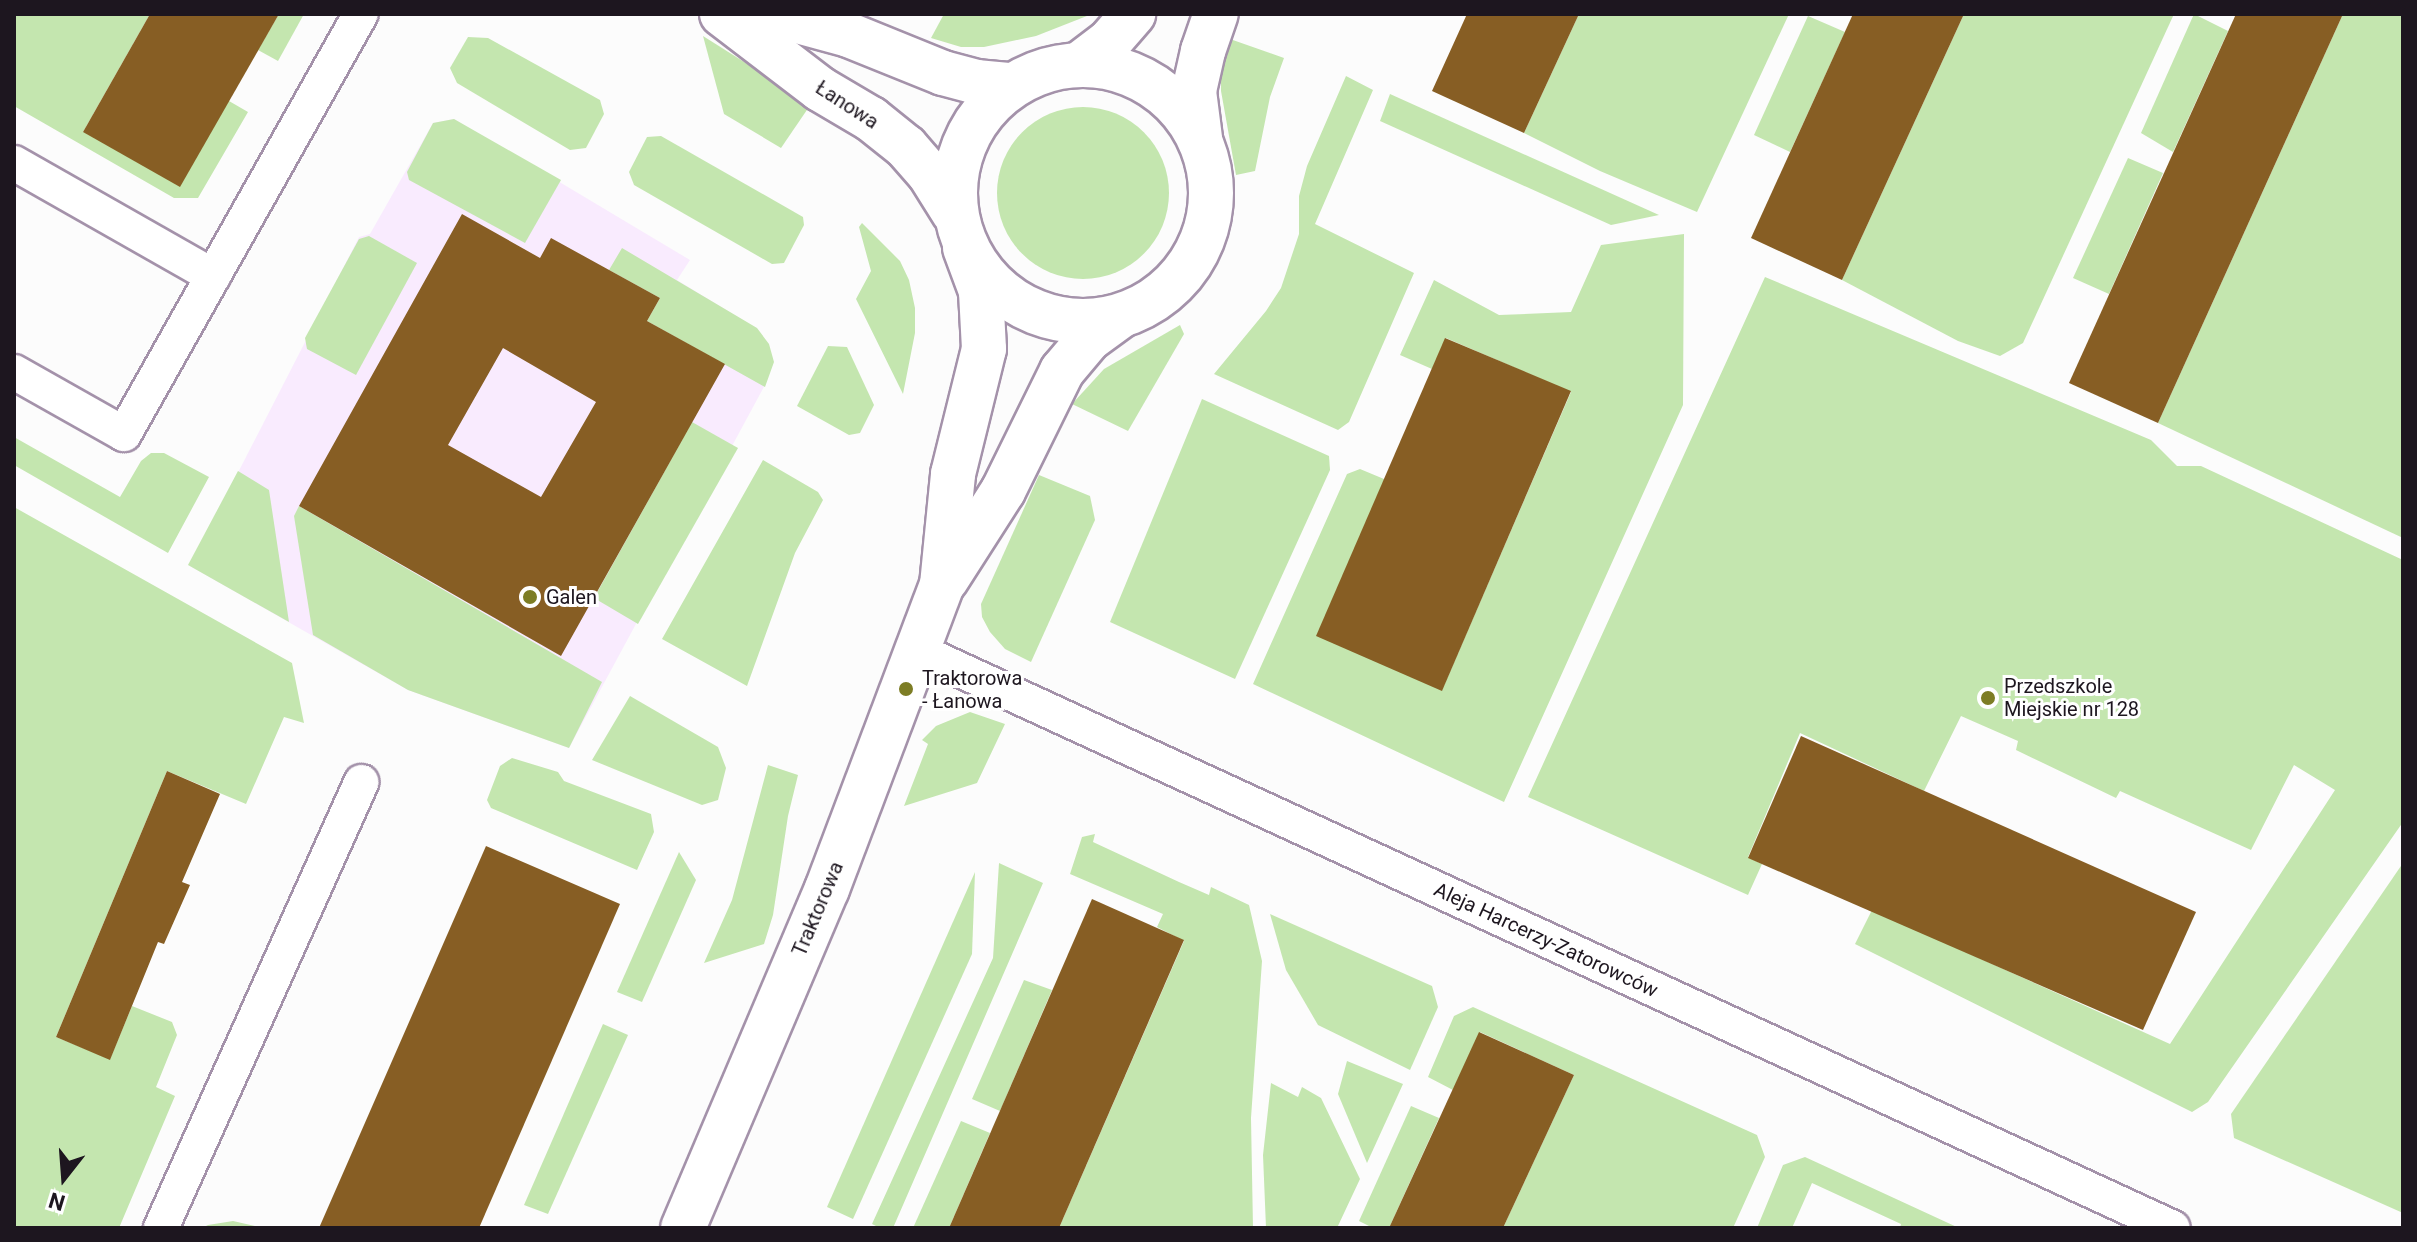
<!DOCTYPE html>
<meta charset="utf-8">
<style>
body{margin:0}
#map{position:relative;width:2417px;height:1242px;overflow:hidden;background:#fcfcfc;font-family:Roboto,sans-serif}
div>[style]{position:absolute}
.built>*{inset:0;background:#f9ebfe}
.green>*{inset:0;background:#c4e6af}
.round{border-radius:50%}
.building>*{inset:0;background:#875e24}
.roads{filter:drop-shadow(2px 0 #a492aa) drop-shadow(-2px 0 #a492aa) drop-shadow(0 2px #a492aa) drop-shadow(0 -2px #a492aa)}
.lane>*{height:34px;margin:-17px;padding:0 17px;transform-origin:17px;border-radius:17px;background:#fff}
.street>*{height:44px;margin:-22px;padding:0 22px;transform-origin:22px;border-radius:22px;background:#fff}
.secondary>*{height:44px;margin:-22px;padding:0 22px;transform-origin:22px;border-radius:22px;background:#fff}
.secondary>.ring{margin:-22px;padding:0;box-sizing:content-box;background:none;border:44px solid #fff;border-radius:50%}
.dots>*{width:22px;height:22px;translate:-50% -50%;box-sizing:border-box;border:4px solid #fff;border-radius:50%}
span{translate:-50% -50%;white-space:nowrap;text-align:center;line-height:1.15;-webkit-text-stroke:6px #fff;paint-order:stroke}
.street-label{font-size:20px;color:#1d161f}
.poi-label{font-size:20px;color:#1d161f}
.left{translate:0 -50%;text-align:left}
.frame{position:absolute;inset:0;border:16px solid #1d161f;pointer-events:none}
.north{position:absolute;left:24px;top:1138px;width:80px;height:80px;-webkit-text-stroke:6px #fff;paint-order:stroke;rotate:197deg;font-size:22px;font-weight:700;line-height:32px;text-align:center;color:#1d161f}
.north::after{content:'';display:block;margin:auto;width:28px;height:36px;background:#1d161f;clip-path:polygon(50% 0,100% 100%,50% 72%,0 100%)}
</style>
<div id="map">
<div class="built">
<i style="clip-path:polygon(454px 119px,690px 260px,677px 280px,756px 328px,766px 383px,569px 748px,408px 690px,190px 566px,359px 237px,370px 234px,433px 123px)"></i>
</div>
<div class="green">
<i style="clip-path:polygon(14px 14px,150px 14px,83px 132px,229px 101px,248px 112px,198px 198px,174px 198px,14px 106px)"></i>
<i style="clip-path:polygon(279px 14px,304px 14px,278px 61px,258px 50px)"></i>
<i style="clip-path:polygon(944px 14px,1092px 14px,1036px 36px,984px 47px,961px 47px,931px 38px)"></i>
<i style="clip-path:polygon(1579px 14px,1789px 14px,1697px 212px,1600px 171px,1524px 133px)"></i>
<i style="clip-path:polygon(1964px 14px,2174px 14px,2023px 343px,2000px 356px,1958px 341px,1842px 280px)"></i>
<i style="clip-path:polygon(2194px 14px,2228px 31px,2173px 152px,2141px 133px)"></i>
<i style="clip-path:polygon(2343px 14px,2403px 14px,2403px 538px,2158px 423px)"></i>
<i style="clip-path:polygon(1808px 16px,1845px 32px,1790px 152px,1754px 135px)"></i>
<i style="clip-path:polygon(703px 36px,811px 104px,781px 148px,724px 114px)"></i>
<i style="clip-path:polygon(468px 37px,488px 38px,600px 100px,604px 114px,586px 148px,570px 150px,457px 83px,450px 68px)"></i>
<i style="clip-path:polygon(1230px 39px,1284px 58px,1270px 97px,1255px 171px,1236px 175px,1221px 91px,1221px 69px)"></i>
<i style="clip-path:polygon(1346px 76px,1373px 90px,1315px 224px,1414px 273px,1349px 422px,1338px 430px,1214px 374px,1266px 311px,1281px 288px,1299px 234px,1299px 196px,1307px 166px)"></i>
<i style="clip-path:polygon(1390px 94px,1659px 215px,1611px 225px,1380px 121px)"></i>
<i class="round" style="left:997px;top:107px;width:172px;height:172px"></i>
<i style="clip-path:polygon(454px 119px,561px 180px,525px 243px,409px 180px,407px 172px,433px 123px)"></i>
<i style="clip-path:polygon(661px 136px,803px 217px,804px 225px,784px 263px,772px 264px,634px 185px,629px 172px,647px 137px)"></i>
<i style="clip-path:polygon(2128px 158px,2163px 173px,2109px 294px,2073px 278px)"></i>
<i style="clip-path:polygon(862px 223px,900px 261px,909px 280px,915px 308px,915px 333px,903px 394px,856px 299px,871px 271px,859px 227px)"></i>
<i style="clip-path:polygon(1684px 234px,1683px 405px,1504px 802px,1253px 684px,1347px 474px,1360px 469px,1384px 479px,1442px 690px,1571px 392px,1446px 338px,1432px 369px,1400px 355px,1434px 280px,1499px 315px,1571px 312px,1601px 245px)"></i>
<i style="clip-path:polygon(369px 236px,417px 263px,356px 375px,307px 349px,305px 338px,359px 239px)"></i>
<i style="clip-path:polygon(622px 248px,757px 328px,769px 344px,774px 362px,765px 387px,647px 321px,660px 298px,609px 270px)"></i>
<i style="clip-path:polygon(1765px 277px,2151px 440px,2177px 466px,2201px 466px,2403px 560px,2403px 822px,2208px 1102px,2192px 1112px,1855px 944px,1872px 910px,2170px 1044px,2335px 790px,2294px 765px,2251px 850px,2120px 791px,2116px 798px,2016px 750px,2018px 741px,1961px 716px,1924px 791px,1800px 733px,1748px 857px,1762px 864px,1748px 895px,1528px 797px)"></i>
<i style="clip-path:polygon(1180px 325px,1184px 334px,1128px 431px,1072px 404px,1104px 369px)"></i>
<i style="clip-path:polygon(828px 346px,847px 347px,874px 405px,860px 433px,849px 435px,797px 406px)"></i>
<i style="clip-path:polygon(1202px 399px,1329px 456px,1330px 470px,1235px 679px,1110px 622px)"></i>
<i style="clip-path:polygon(692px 422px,738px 448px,638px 624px,594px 598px)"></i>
<i style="clip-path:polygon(14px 437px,120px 497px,141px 461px,151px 453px,164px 453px,209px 477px,168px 553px,14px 465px)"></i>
<i style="clip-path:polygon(763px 460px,818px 492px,823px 500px,795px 553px,747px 686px,662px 639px)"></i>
<i style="clip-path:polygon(238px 471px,269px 490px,289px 622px,188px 565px)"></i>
<i style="clip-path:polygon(1039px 475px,1090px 496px,1095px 520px,1031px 662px,1005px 649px,990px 632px,982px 617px,981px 604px)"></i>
<i style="clip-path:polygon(299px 506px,602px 682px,569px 748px,408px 690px,313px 635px,294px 516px)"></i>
<i style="clip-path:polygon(14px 507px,292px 663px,304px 723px,284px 717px,246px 804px,167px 771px,56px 1037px,110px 1059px,132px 1006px,172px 1022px,177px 1035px,156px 1087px,175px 1096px,119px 1228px,14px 1228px)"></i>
<i style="clip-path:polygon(630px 696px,718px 747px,726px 768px,718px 800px,702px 805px,592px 760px)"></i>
<i style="clip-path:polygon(970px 712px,1005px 724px,977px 783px,904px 806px,928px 744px,922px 740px,936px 726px)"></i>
<i style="clip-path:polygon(512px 758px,558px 772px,564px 781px,651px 814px,654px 832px,637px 870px,491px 808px,487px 800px,500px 766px)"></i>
<i style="clip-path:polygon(768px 765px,798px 775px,788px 816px,773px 915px,764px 944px,704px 963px,732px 900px)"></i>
<i style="clip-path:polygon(1095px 834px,1093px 842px,1179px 882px,1209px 895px,1211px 887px,1249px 905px,1262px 961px,1251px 1118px,1253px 1228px,1059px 1228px,1184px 941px,1157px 927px,1163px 914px,1070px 874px,1082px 837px)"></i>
<i style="clip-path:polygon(679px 852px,696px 880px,642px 1002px,617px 992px)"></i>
<i style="clip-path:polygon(999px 863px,1043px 883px,893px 1228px,880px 1228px,872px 1224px,993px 958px)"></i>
<i style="clip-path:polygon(2403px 863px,2403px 1213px,2234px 1138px,2231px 1114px)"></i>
<i style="clip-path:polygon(975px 872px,972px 954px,853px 1219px,827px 1207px)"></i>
<i style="clip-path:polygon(1270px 914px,1432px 986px,1438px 1007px,1410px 1070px,1318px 1025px,1286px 970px)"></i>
<i style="clip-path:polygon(1024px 980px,1052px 990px,1000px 1111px,972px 1099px)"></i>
<i style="clip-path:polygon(1473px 1007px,1757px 1135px,1765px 1157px,1733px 1228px,1503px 1228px,1574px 1075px,1480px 1032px,1453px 1090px,1428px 1077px,1454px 1016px)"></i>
<i style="clip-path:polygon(603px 1024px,628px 1035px,548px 1214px,524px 1205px)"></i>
<i style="clip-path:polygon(1347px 1061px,1403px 1084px,1367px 1163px,1338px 1094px)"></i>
<i style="clip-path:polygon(1271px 1083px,1298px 1097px,1302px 1087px,1321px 1098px,1360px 1179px,1337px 1228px,1266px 1228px,1263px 1155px)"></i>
<i style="clip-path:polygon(1411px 1106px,1439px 1118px,1389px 1228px,1373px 1228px,1359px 1221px)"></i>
<i style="clip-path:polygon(961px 1121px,990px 1133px,949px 1228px,913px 1228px)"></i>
<i style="clip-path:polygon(1805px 1157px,1959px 1228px,1900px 1228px,1901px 1224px,1812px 1183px,1792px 1228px,1757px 1228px,1783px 1165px)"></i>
<i style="clip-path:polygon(233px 1221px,259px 1227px,202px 1228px,208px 1225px)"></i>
</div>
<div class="building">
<i style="clip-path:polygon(150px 14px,279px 14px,180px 187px,83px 132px)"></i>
<i style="clip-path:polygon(1467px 14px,1579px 14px,1524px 133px,1432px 91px)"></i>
<i style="clip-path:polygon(1853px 14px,1964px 14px,1842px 280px,1751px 238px)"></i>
<i style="clip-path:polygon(2236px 14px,2343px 14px,2158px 423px,2069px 383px)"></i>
<i style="clip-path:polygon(evenodd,462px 214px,540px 258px,551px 238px,660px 298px,647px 321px,725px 364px,561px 656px,299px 506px,462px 214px,503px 348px,596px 402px,541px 497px,448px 445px,503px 348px)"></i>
<i style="clip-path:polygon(1445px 338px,1571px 391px,1442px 691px,1316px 636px)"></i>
<i style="clip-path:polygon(1801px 736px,2196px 912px,2143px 1030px,1748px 858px)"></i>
<i style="clip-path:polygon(167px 771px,220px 794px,182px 882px,190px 885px,164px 944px,158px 942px,110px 1060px,56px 1037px)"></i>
<i style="clip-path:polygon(486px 846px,620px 904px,479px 1228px,319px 1228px)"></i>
<i style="clip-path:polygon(1092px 899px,1184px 940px,1059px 1228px,949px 1228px)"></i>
<i style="clip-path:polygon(1479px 1032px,1574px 1075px,1503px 1228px,1389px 1228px)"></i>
</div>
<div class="roads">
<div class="lane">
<i style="left:14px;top:163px;width:229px;rotate:29.6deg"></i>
<i style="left:14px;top:372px;width:126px;rotate:29.4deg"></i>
<i style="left:124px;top:434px;width:482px;rotate:-60.6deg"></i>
<i style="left:919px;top:651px;width:1380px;rotate:24.71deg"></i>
<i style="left:161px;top:1228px;width:489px;rotate:-65.8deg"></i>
</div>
<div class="street">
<i style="left:722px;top:14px;width:123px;rotate:37.4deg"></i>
<i style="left:820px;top:89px;width:59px;rotate:30.5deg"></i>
<i style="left:871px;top:119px;width:45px;rotate:38.7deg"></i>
<i style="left:906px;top:147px;width:35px;rotate:49deg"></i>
<i style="left:929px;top:173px;width:47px;rotate:58deg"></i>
<i style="left:772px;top:14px;width:80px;rotate:15.3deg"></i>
<i style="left:849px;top:35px;width:101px;rotate:22deg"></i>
<i style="left:943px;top:73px;width:34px;rotate:15deg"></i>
<i style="left:976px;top:82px;width:35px;rotate:5deg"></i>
</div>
<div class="secondary">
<i style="left:1081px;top:63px;width:35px;rotate:-37deg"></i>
<i style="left:1109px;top:42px;width:37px;rotate:-49deg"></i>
<i class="ring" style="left:955px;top:65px;width:212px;height:212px"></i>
<i style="left:1200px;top:138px;width:47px;rotate:-97.3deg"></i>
<i style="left:1194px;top:91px;width:41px;rotate:-77.3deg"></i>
<i style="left:1203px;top:51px;width:39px;rotate:-71deg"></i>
<i style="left:946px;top:580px;width:106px;rotate:-57.4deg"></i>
<i style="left:1003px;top:491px;width:134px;rotate:-63.8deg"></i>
<i style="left:1062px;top:371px;width:42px;rotate:-49.8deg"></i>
<i style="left:1089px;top:339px;width:39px;rotate:-36deg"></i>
<i style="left:683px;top:1228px;width:368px;rotate:-67deg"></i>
<i style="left:827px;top:889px;width:325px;rotate:-69.3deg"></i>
<i style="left:942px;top:585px;width:112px;rotate:-84.3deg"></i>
<i style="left:953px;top:474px;width:129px;rotate:-76.1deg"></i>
<i style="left:984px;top:349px;width:58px;rotate:-93deg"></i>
<i style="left:981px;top:291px;width:46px;rotate:-110.4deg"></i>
</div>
</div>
<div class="dots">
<i style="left:530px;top:597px;background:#7d7d25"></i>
<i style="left:906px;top:689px;background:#7d7d25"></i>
<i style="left:1988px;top:698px;background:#7d7d25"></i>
</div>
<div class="street-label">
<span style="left:847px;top:105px;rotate:33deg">Łanowa</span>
<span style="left:818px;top:909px;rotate:-67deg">Traktorowa</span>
<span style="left:1546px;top:940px;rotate:25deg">Aleja Harcerzy-Zatorowców</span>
</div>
<div class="poi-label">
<span class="left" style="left:546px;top:597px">Galen</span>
<span class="left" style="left:922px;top:690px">Traktorowa<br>- Łanowa</span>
<span class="left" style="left:2004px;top:698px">Przedszkole<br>Miejskie nr 128</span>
</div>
<div class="frame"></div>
<div class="north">N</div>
</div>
